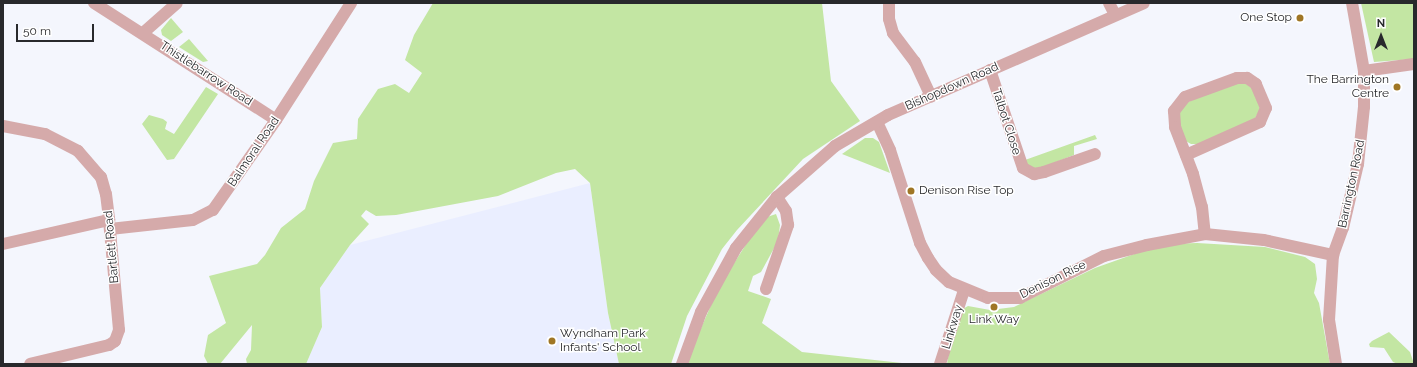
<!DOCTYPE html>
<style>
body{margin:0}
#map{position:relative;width:1417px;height:367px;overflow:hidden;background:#f4f6fd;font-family:Raleway,sans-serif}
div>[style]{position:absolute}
.built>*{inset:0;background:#eaeeff}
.green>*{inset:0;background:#c3e6a3}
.street>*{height:12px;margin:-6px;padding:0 6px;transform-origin:6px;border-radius:6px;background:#d5aaaa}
.dots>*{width:11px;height:11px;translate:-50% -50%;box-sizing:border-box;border:2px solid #fff;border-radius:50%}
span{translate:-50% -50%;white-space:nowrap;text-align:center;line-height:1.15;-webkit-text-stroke:3px #fff;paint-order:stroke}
.poi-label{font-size:12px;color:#28292c}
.right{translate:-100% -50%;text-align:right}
.left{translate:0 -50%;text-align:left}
.street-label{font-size:12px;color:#28292c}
.frame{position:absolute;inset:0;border:4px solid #28292c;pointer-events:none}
.north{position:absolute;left:1361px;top:16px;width:40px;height:40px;-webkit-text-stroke:3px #fff;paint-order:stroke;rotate:0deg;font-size:11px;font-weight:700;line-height:16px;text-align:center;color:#28292c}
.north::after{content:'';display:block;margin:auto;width:14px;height:18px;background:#28292c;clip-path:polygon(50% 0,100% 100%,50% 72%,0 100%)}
.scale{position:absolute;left:16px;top:24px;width:78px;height:18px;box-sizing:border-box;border:2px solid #28292c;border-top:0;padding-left:5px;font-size:12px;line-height:14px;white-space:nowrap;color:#28292c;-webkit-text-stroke:3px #fff;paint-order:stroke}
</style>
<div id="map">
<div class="built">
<i style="clip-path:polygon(590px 183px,608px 313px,619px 364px,306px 364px,322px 327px,320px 288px,350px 245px)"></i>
</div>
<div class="green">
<i style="clip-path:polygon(433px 3px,822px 3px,831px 81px,860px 121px,803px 159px,737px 230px,722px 249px,687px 316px,671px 364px,619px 364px,608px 313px,590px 183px,575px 169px,556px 173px,498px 196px,396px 215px,376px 216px,366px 210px,361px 216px,369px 224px,350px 245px,320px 288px,322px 327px,306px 364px,247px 364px,246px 359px,251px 350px,252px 325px,220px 364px,208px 364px,204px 356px,208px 335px,226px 323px,209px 276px,257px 264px,265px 255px,281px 228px,305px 209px,314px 181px,333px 143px,357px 139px,358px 119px,378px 89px,395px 84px,409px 93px,422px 73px,405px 60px,414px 35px)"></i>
<i style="clip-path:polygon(1361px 3px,1414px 3px,1414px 59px,1374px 62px)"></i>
<i style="clip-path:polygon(171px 18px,183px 32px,171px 41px,162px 35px,161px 30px)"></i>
<i style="clip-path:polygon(189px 39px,208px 61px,203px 62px,179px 47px)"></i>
<i style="clip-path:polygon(1245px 83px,1253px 89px,1259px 104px,1260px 110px,1254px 120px,1201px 144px,1191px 144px,1184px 140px,1177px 120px,1182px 105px,1227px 84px)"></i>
<i style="clip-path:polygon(206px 87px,218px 94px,174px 159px,167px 160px,142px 124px,149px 115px,163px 119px,167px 122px,165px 129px,174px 134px)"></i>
<i style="clip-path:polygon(1095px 135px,1097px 139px,1074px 146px,1074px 155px,1038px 169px,1029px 168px,1025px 160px)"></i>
<i style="clip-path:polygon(865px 138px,873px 138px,879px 142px,890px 173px,842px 154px)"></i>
<i style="clip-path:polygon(776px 214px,780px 225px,778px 241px,761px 272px,753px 276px,748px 291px,771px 299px,762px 323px,802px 352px,911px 364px,688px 364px,694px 344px,719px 287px,750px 238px,767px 217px)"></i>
<i style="clip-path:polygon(1197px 243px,1265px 247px,1305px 257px,1315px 264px,1317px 279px,1314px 293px,1319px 303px,1330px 364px,947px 364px,954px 323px,961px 310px,968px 306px,990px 310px,1014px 307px,1095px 268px,1140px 252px,1168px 244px)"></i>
<i style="clip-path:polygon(1389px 332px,1410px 352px,1414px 364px,1398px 364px,1393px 362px,1384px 348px,1370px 347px,1369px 344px,1372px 341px)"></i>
</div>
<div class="street">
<i style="left:94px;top:3px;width:216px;rotate:32.7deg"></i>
<i style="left:889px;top:3px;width:16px;rotate:90deg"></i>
<i style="left:889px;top:19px;width:15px;rotate:74deg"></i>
<i style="left:893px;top:33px;width:36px;rotate:53deg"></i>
<i style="left:915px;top:62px;width:38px;rotate:65deg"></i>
<i style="left:1109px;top:3px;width:13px;rotate:63deg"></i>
<i style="left:143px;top:33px;width:45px;rotate:-41.4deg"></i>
<i style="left:990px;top:70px;width:103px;rotate:71.4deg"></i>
<i style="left:1023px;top:168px;width:13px;rotate:29deg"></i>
<i style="left:1034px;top:174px;width:10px;rotate:-11deg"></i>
<i style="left:1044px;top:172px;width:54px;rotate:-19.4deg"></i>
<i style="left:1364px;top:71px;width:50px;rotate:-8deg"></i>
<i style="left:877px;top:122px;width:31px;rotate:65deg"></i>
<i style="left:890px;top:150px;width:98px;rotate:72.1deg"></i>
<i style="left:920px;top:243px;width:17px;rotate:62deg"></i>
<i style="left:928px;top:258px;width:14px;rotate:56deg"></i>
<i style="left:936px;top:270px;width:18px;rotate:43deg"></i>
<i style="left:949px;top:282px;width:42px;rotate:22.3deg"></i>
<i style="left:988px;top:298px;width:32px"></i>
<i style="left:1020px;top:298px;width:94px;rotate:-26.6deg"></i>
<i style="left:1104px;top:256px;width:44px;rotate:-14.3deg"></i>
<i style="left:1147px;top:245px;width:59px;rotate:-10.7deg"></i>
<i style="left:1205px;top:234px;width:59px;rotate:5.8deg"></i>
<i style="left:1264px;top:240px;width:71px;rotate:12.3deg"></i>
<i style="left:3px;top:126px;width:43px;rotate:10.8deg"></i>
<i style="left:45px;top:134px;width:37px;rotate:27deg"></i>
<i style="left:78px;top:151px;width:35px;rotate:49deg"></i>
<i style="left:101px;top:177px;width:18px;rotate:74deg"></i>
<i style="left:106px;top:194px;width:26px;rotate:83deg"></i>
<i style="left:109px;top:220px;width:110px;rotate:84.8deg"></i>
<i style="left:119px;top:330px;width:12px;rotate:110deg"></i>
<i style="left:115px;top:341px;width:7px;rotate:146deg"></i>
<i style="left:109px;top:345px;width:81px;rotate:166.5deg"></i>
<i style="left:1186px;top:155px;width:81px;rotate:-24deg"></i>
<i style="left:1260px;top:122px;width:15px;rotate:-67deg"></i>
<i style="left:1266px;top:108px;width:26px;rotate:-113deg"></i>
<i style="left:1256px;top:84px;width:11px;rotate:-146deg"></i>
<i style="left:1247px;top:78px;width:10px;rotate:180deg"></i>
<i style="left:1237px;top:78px;width:55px;rotate:159.9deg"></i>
<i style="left:1185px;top:97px;width:18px;rotate:128deg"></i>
<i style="left:1174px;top:111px;width:16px;rotate:86deg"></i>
<i style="left:1175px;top:127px;width:50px;rotate:69deg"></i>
<i style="left:1193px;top:174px;width:34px;rotate:75deg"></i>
<i style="left:1202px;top:207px;width:27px;rotate:84deg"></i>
<i style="left:110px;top:229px;width:83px;rotate:-6.2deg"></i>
<i style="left:193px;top:220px;width:22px;rotate:-27deg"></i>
<i style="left:213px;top:210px;width:110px;rotate:-55deg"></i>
<i style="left:276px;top:120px;width:139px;rotate:-57.3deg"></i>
<i style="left:3px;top:244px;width:109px;rotate:-12.8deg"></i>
<i style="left:766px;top:289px;width:68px;rotate:-71deg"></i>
<i style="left:788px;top:225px;width:14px;rotate:-98deg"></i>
<i style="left:786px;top:211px;width:17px;rotate:-123deg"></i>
<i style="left:682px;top:364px;width:55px;rotate:-69.9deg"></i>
<i style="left:701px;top:312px;width:73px;rotate:-61.3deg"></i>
<i style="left:736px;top:248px;width:65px;rotate:-51.2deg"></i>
<i style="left:777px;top:197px;width:77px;rotate:-41.3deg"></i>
<i style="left:835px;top:146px;width:61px;rotate:-30.3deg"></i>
<i style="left:888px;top:115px;width:279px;rotate:-23.6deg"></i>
<i style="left:940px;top:364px;width:78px;rotate:-72deg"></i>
<i style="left:1336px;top:364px;width:45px;rotate:-99deg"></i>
<i style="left:1329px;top:320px;width:65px;rotate:-86.5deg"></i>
<i style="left:1333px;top:255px;width:29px;rotate:-70deg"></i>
<i style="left:1343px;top:228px;width:66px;rotate:-76.8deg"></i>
<i style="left:1358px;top:164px;width:57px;rotate:-84deg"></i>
<i style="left:1364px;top:107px;width:36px;rotate:-90deg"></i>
<i style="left:1364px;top:71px;width:69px;rotate:-100deg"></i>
</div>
<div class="dots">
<i style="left:1300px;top:18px;background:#9f7625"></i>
<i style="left:1397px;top:87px;background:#9f7625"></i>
<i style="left:911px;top:191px;background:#9f7625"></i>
<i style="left:994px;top:307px;background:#9f7625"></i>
<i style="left:552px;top:341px;background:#9f7625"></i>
</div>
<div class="poi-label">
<span class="right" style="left:1292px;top:18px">One Stop</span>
<span class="right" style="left:1389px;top:87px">The Barrington<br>Centre</span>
<span class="left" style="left:919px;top:191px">Denison Rise Top</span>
<span style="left:994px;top:320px">Link Way</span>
<span class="left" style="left:560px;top:341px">Wyndham Park<br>Infants' School</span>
</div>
<div class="street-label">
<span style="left:206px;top:74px;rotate:33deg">Thistlebarrow Road</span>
<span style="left:952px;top:87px;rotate:-24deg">Bishopdown Road</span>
<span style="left:1006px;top:122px;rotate:72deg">Talbot Close</span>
<span style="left:254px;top:152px;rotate:-56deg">Balmoral Road</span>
<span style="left:1352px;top:184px;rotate:-78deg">Barrington Road</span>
<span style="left:112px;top:247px;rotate:-95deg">Bartlett Road</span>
<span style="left:1053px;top:280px;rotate:-26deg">Denison Rise</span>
<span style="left:953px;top:327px;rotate:-73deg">Linkway</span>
</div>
<div class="frame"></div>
<div class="north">N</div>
<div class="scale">50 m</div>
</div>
